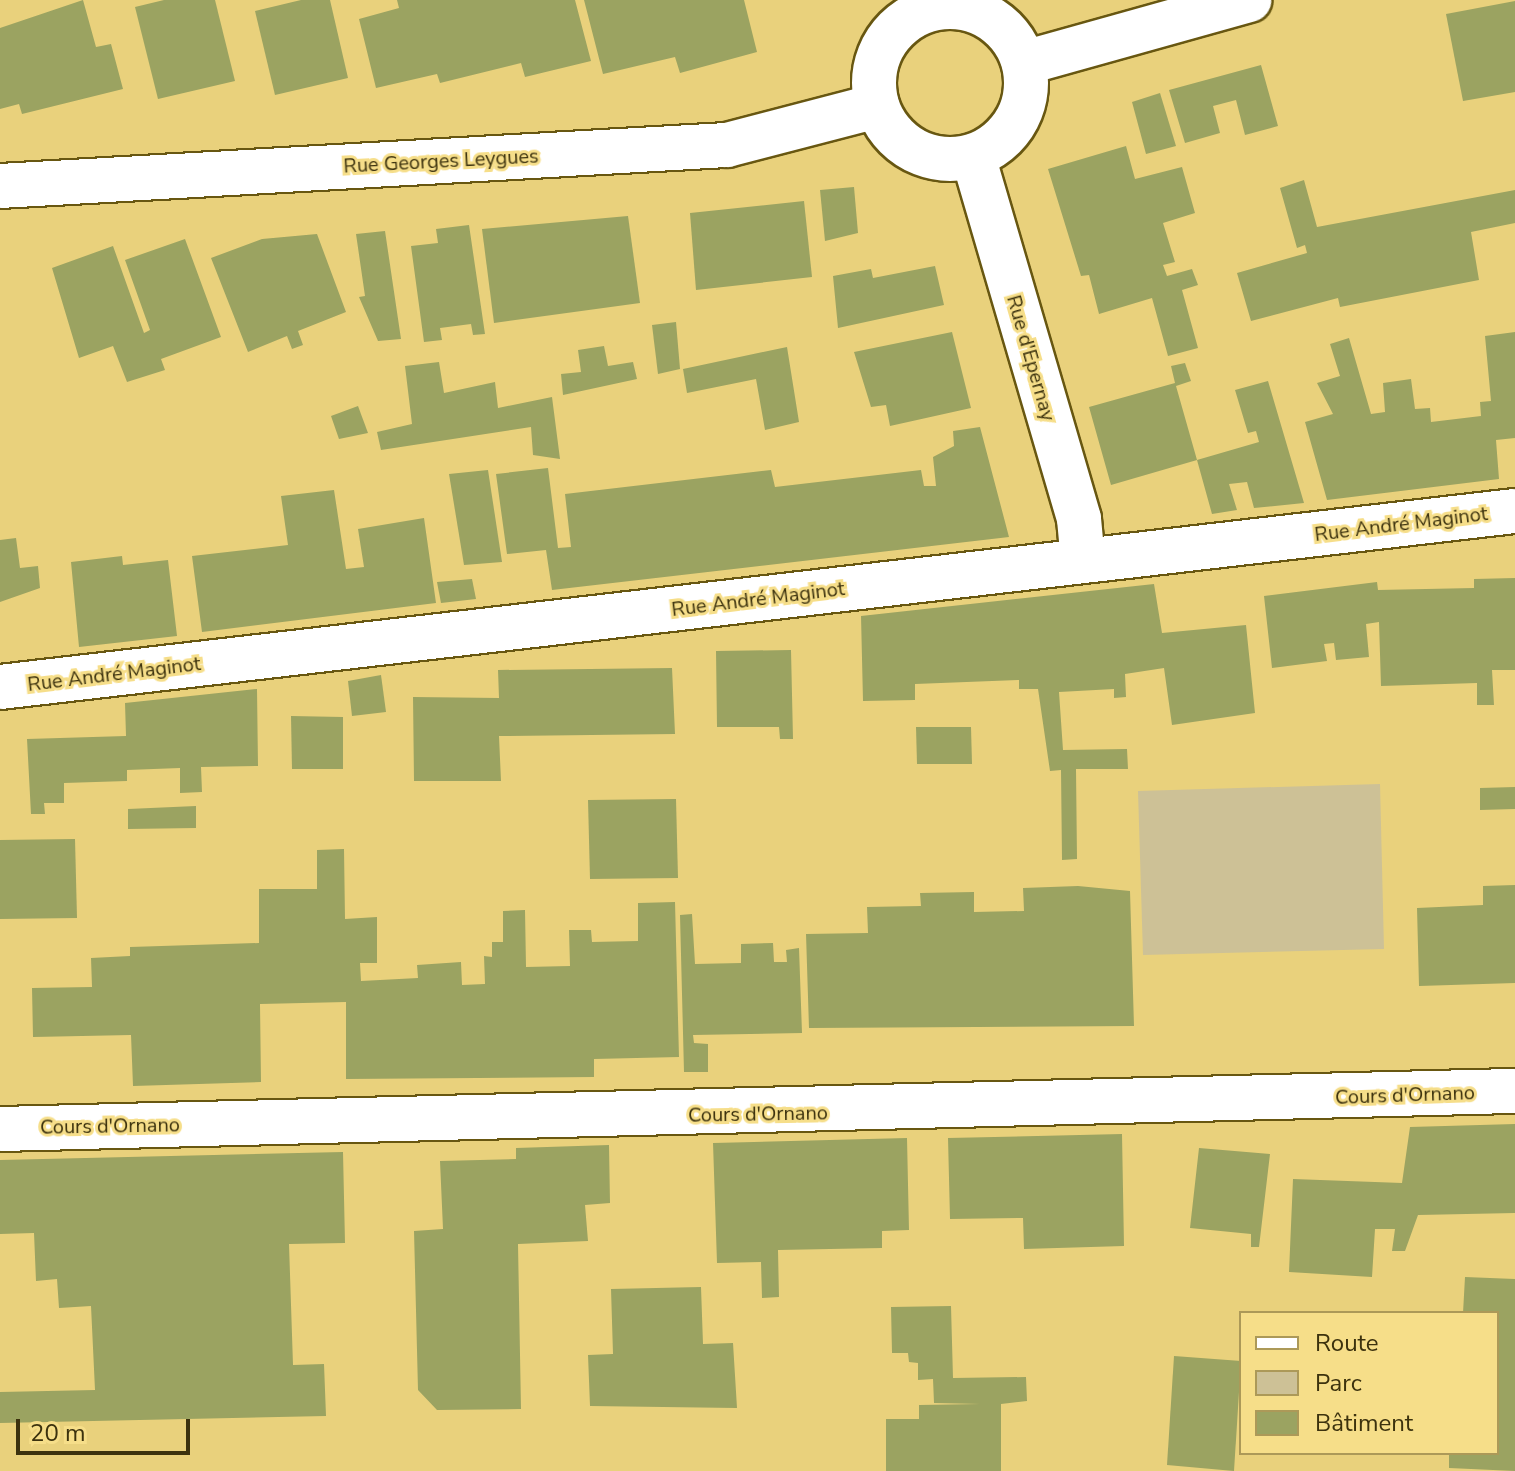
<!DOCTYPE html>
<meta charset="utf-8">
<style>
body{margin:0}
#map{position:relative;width:1515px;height:1471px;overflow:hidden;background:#e9d17c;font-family:"Nunito Sans",sans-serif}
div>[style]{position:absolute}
.green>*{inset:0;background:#cdc196}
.building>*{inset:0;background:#9ba361}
.roads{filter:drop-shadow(2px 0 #685711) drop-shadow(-2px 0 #685711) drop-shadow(0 2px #685711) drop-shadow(0 -2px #685711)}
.minor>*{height:44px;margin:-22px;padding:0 22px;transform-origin:22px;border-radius:22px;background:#fff}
.minor>.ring{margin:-22px;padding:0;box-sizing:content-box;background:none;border:44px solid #fff;border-radius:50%}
span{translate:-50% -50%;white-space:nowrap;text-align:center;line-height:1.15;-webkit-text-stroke:6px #f6de89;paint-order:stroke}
.street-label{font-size:20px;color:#3c320e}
.legend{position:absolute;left:1239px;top:1311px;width:260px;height:144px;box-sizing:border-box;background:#f6de89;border:2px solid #ac9958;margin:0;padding:10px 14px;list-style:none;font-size:24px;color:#3c320e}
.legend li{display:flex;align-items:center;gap:16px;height:40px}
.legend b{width:40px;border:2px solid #ac9958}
.scale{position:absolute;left:16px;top:1419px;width:174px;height:36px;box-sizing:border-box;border:4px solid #3c320e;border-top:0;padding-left:10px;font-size:24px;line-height:28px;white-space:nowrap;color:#3c320e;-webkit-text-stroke:6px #f6de89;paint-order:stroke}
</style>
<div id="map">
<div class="green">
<i style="clip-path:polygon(1380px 784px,1384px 949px,1143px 955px,1138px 791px)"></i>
</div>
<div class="building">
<i style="clip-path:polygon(83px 0,96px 47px,111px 44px,123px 89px,22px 114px,19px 104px,0 109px,0 28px)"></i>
<i style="clip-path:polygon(164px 0,215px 0,235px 81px,158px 99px,135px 7px)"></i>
<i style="clip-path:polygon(301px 0,330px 0,348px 78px,275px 95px,255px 11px)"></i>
<i style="clip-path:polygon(397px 0,575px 0,591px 61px,525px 77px,521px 63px,440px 83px,437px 74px,376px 88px,359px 19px,399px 8px)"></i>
<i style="clip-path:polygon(584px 0,744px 0,757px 52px,680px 73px,675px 57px,603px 74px)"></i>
<i style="clip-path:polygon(1515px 1px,1515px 92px,1463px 101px,1446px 14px)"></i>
<i style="clip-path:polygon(1261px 65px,1278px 126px,1245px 135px,1236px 100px,1213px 106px,1220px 133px,1185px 143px,1169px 90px)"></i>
<i style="clip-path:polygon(1160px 93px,1176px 146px,1146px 154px,1132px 102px)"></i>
<i style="clip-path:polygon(1126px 146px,1135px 179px,1182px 167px,1195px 213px,1163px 223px,1175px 262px,1163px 265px,1167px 276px,1192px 269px,1198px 285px,1182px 290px,1198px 348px,1168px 356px,1152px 298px,1099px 314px,1089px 275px,1081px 276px,1048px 169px)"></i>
<i style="clip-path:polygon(1304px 180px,1317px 227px,1515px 190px,1515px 223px,1471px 232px,1479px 280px,1340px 307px,1338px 298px,1251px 321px,1237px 273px,1307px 253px,1305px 245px,1297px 248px,1280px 188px)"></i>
<i style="clip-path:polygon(854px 187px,858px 233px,825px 241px,820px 190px)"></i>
<i style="clip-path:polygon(804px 201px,812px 277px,696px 290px,690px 213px)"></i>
<i style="clip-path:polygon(628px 216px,640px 303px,494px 323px,482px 229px)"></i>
<i style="clip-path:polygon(469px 225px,485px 334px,473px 335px,471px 324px,440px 328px,442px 340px,424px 342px,411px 246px,438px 243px,436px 229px)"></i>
<i style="clip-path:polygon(385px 231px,401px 339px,378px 341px,359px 297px,365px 296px,356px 234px)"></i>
<i style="clip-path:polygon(317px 234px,346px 312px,298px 331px,303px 345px,292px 349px,287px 336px,248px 352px,211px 258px,262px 239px)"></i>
<i style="clip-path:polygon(185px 239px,221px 337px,161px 359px,165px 370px,127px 382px,113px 346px,79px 358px,52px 268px,113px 246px,144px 333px,150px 330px,125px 260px)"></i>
<i style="clip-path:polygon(935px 266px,944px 305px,838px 328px,833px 276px,871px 269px,873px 278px)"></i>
<i style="clip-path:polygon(676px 322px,680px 369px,658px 374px,652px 325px)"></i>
<i style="clip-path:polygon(952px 332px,971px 408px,890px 426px,886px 405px,871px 407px,854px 352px)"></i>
<i style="clip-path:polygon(1515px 332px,1515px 438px,1496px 440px,1499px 479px,1327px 500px,1305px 422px,1333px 414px,1317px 383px,1340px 376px,1330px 344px,1349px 338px,1371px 414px,1385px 412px,1383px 383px,1411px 379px,1415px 409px,1430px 408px,1431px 422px,1481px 416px,1480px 402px,1491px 401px,1485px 336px)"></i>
<i style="clip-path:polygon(604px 346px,608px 366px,633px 362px,637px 379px,563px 395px,561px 374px,581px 372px,578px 350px)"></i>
<i style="clip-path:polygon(787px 347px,799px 422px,765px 430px,756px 379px,687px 393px,683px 369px)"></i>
<i style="clip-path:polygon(439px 362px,444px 393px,495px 382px,498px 408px,552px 397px,560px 459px,533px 455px,531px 427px,381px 450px,377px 432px,412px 424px,405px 366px)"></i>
<i style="clip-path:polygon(1185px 363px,1191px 381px,1176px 386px,1197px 460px,1111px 485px,1089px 407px,1175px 383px,1171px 366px)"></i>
<i style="clip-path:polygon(1268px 381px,1304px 503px,1254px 508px,1247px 482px,1229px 484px,1237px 510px,1212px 514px,1197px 460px,1259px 442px,1256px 431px,1248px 433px,1235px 390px)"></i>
<i style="clip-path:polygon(358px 406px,368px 433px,339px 439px,331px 416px)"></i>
<i style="clip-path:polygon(980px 427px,1009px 537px,552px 590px,546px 550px,507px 554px,496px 474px,548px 468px,558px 548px,571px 547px,565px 494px,771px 470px,775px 487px,921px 470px,924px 486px,936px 486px,933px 457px,954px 446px,953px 431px)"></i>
<i style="clip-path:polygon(488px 470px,502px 562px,464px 565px,449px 474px)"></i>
<i style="clip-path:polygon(334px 490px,346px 569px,364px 567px,358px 529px,424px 518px,436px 603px,202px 632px,192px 556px,288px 545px,281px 496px)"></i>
<i style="clip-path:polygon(16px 538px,20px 568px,38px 566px,40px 588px,0 602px,0 540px)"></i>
<i style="clip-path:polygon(122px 556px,123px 565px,168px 560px,177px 636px,79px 647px,71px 562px)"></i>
<i style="clip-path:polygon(1515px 578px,1515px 670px,1492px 670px,1494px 705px,1477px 705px,1477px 683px,1381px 686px,1379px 622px,1366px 624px,1369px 657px,1336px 660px,1334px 643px,1324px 644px,1327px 661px,1272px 668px,1264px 596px,1377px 582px,1378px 590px,1474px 588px,1474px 579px)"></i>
<i style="clip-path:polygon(472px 579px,476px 599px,441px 603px,437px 582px)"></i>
<i style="clip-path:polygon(1154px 584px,1162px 633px,1246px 625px,1255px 713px,1172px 725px,1164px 668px,1125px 674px,1126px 697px,1114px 698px,1114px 689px,1059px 692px,1063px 750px,1127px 749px,1128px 769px,1076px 769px,1077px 859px,1062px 860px,1061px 770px,1050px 771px,1038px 689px,1019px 689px,1019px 680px,915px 684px,915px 700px,863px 701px,861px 616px)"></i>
<i style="clip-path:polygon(791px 650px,793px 739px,780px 739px,779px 727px,717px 727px,716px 651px)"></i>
<i style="clip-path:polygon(672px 668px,675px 734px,499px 736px,501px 781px,414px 781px,413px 697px,499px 698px,498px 670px)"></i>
<i style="clip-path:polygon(381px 675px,386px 712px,352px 716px,348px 681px)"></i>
<i style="clip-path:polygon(257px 689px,258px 766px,201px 767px,202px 792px,180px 793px,180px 768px,127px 770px,127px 781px,64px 783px,64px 803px,44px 803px,45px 814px,31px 814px,27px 739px,126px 736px,125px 703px)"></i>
<i style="clip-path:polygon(291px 716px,343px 717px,343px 769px,292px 769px)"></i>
<i style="clip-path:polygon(916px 727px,971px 727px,972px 764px,917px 764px)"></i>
<i style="clip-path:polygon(1515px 787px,1515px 809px,1480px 810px,1480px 788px)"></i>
<i style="clip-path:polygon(676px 799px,678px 878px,590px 879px,588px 800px)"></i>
<i style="clip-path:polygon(196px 806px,196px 828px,128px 829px,128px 809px)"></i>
<i style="clip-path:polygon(75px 839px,77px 918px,0 919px,0 840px)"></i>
<i style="clip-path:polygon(344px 849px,345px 919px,377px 917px,377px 963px,360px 963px,361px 981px,418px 978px,417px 965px,461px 962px,462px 985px,485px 984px,484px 956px,492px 957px,492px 942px,503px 942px,503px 911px,525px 910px,526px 967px,570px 966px,569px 930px,591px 930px,592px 942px,638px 941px,638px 903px,675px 902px,679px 1057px,594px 1059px,594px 1077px,346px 1079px,346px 1002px,260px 1004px,261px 1082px,133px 1086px,131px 1035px,33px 1037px,32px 988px,92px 987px,91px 958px,130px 956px,130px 947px,259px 943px,259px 889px,317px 889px,317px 850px)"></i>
<i style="clip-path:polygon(1515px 885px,1515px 983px,1419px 986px,1417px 908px,1483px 905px,1483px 886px)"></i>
<i style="clip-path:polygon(1078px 886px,1130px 891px,1134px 1026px,809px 1028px,806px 934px,868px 933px,867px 907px,921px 906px,920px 893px,974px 892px,974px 912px,1024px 911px,1023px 888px)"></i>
<i style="clip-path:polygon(692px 914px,695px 964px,741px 963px,741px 944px,773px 943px,774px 962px,787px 962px,786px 950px,799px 948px,802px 1033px,693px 1035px,694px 1043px,708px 1044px,708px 1072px,684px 1072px,680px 915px)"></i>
<i style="clip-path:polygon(1515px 1124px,1515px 1213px,1418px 1215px,1405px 1251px,1392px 1251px,1395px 1229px,1375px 1229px,1372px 1277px,1289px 1272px,1293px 1179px,1402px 1183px,1410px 1127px)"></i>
<i style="clip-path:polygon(1122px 1134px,1124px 1246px,1024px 1249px,1023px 1218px,950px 1219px,948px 1138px)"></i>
<i style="clip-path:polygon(907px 1138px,909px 1230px,882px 1231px,882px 1248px,778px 1250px,779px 1297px,762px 1298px,761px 1262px,717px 1263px,713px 1143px)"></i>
<i style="clip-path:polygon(609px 1145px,610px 1203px,585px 1205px,588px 1241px,518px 1244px,521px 1409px,437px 1410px,418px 1390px,414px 1231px,443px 1229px,440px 1161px,516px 1159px,516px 1148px)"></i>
<i style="clip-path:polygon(1199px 1148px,1270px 1154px,1259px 1247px,1251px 1247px,1251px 1234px,1190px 1228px)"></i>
<i style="clip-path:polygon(343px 1152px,345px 1243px,289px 1244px,293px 1365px,324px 1364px,326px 1416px,0 1423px,0 1392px,95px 1390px,91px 1306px,59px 1308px,57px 1279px,36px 1281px,34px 1233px,0 1234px,0 1160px)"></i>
<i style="clip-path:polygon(1465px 1277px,1515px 1279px,1515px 1471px,1449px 1468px,1449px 1453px,1497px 1453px,1497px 1313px,1463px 1313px)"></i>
<i style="clip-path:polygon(701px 1287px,703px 1344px,733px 1343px,737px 1408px,590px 1406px,588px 1355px,613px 1354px,611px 1289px)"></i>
<i style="clip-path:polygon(951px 1306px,953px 1378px,1026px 1377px,1027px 1401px,1001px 1404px,1001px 1471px,886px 1471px,886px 1419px,919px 1419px,919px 1405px,980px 1404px,934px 1403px,933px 1379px,918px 1380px,918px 1363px,909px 1362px,908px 1353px,892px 1353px,891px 1307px)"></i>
<i style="clip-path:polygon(1174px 1356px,1241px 1361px,1234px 1471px,1167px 1465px)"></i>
</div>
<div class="roads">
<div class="minor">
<i class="ring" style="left:874px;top:7px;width:108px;height:108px"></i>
<i style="left:1024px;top:63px;width:234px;rotate:-15.6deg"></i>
<i style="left:973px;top:156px;width:378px;rotate:73.7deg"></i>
<i style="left:1079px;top:519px;width:42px;rotate:84.6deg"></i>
<i style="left:0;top:186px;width:728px;rotate:-3.23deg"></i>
<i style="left:727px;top:145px;width:155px;rotate:-14.6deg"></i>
<i style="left:0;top:687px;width:1525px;rotate:-6.63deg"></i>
<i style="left:0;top:1129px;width:1515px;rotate:-1.44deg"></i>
</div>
</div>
<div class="street-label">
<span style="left:441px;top:161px;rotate:-3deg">Rue Georges Leygues</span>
<span style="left:1031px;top:358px;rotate:74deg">Rue d'Epernay</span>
<span style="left:1401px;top:524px;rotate:-7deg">Rue André Maginot</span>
<span style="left:758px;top:599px;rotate:-7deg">Rue André Maginot</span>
<span style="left:114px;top:674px;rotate:-7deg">Rue André Maginot</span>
<span style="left:1405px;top:1095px;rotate:-2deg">Cours d'Ornano</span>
<span style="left:758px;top:1114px;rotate:-1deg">Cours d'Ornano</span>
<span style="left:110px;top:1126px;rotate:-1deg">Cours d'Ornano</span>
</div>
<ul class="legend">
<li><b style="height:10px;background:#fff"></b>Route</li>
<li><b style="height:22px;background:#cdc196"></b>Parc</li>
<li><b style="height:22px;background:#9ba361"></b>Bâtiment</li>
</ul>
<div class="scale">20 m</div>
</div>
